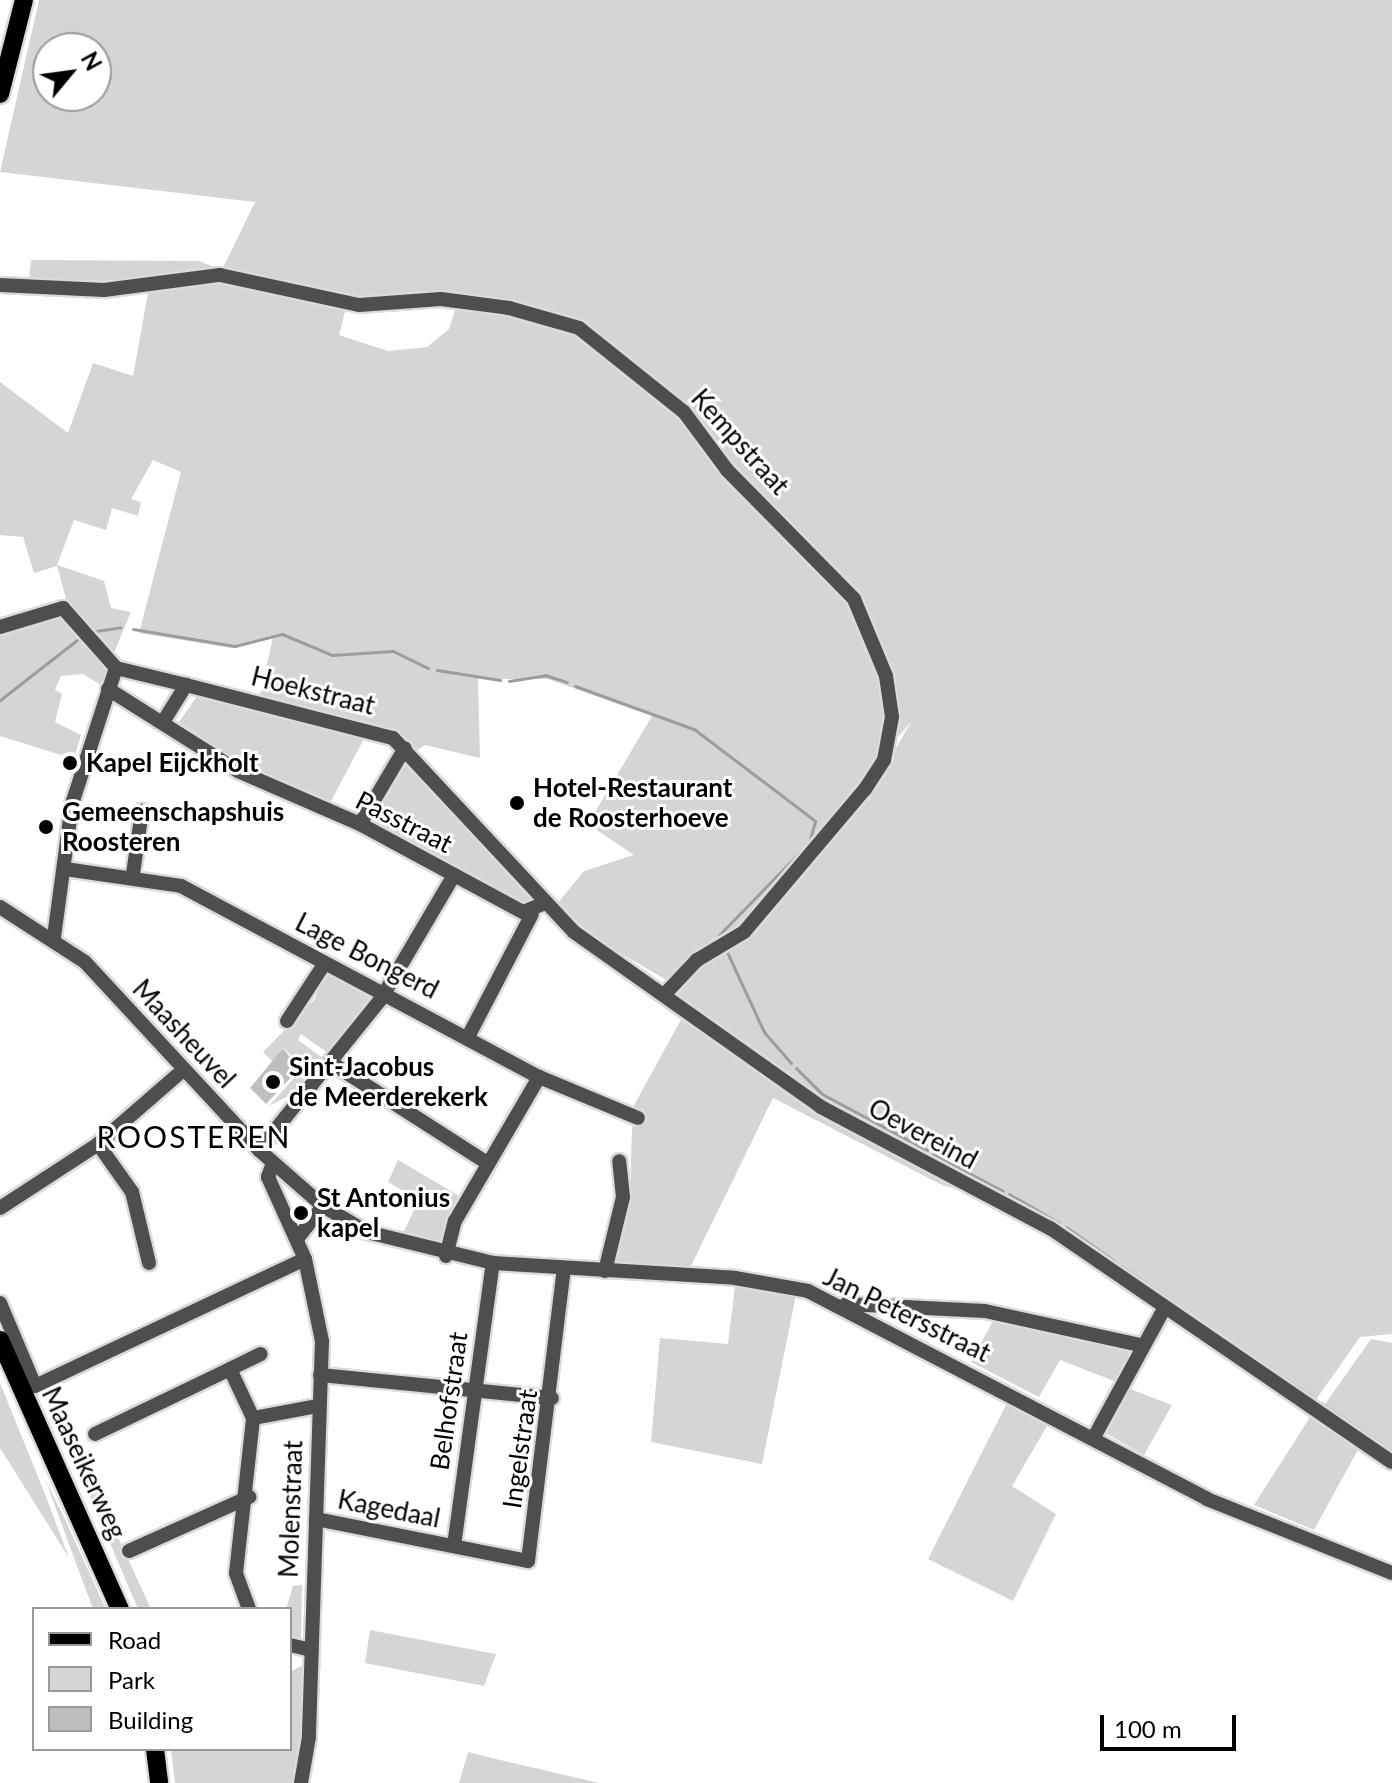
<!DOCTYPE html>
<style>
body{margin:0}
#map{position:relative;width:1392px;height:1783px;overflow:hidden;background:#fff;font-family:Lato,sans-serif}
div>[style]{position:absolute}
.green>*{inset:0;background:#d5d5d5}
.stream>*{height:3px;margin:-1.5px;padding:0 1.5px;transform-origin:1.5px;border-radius:1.5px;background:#9c9c9c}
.building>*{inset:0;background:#bebebe}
.roads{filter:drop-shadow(2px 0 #dbdbdb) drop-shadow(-2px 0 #dbdbdb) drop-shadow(0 2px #dbdbdb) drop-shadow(0 -2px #dbdbdb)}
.minor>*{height:14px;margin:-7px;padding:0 7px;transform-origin:7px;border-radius:7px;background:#4e4e4e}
.major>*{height:18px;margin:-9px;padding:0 9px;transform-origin:9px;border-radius:9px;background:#000}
.dots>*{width:22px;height:22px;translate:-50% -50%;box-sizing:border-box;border:4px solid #fff;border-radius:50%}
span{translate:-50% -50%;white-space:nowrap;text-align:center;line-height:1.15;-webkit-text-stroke:6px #fff;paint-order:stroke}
.street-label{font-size:26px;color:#000}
.poi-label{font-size:26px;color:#000;font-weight:700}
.left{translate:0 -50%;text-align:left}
.quarter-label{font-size:30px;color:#000;letter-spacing:2px}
.legend{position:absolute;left:32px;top:1607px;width:260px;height:144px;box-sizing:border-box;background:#fff;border:2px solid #999;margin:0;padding:10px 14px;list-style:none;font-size:24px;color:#000}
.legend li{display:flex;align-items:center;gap:16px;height:40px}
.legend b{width:40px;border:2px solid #999}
.north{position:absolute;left:32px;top:32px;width:80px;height:80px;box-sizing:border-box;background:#fff;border:2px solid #999;border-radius:50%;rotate:61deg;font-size:22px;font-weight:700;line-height:32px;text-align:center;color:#000}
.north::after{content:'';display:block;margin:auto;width:28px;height:36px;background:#000;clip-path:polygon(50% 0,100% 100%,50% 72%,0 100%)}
.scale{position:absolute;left:1100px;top:1715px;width:136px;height:36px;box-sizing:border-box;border:4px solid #000;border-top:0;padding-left:10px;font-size:24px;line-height:28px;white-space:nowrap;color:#000;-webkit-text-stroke:6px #fff;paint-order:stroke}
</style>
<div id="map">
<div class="green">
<i style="clip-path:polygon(evenodd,39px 0,1392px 0,1392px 1334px,1360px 1337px,1315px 1401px,1059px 1228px,836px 1106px,678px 997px,674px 990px,695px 967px,744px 940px,873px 788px,911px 722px,893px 742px,886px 663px,843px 577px,740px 477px,685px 407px,581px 326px,525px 306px,429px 294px,346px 308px,339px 335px,388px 351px,427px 347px,449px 329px,456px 307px,540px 320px,575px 335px,686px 418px,737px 485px,842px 587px,888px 693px,883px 753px,859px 789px,737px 930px,670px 982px,601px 942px,557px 904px,584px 871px,634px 855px,588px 824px,652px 716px,548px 679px,478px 679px,480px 758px,425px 745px,416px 751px,382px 726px,260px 695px,273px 637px,232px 648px,139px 633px,181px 472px,153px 460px,131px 499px,141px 502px,138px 516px,112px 508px,106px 530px,74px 520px,57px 565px,104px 581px,111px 608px,131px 612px,111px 660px,68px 606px,57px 566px,34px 573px,23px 537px,0 535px,0 382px,68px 433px,93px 363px,133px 376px,148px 293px,209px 281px,222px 271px,79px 285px,29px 280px,31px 260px,199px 261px,222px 270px,255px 202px,0 172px,39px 0,48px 48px,96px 48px,96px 96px,48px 96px,48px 48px)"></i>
<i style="clip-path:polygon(65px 614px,107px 672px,103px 686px,83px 674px,61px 676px,55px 690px,62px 694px,55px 722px,81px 735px,74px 759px,0 736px,0 631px)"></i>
<i style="clip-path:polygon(198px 695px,367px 733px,329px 805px,243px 765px,179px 722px)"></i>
<i style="clip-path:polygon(407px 758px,533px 897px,529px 908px,368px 820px)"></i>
<i style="clip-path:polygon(326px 968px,374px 992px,371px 1001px,328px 1053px,301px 1034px,298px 1040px,327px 1061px,305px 1087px,269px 1106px,303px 1068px,283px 1047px,273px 1062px,263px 1052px,315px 999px)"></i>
<i style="clip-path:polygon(683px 1016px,984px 1197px,942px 1185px,773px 1098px,689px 1270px,615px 1264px,630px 1198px,632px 1128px,644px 1110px,633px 1107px)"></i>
<i style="clip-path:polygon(398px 1160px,461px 1197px,442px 1246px,401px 1237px,419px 1200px,388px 1182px)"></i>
<i style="clip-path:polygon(735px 1286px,796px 1295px,762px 1464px,651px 1442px,660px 1338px,728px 1344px)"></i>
<i style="clip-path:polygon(996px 1315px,1136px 1348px,1119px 1383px,1060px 1360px,1039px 1397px,971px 1362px)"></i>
<i style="clip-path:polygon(1371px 1339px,1392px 1343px,1392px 1454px,1323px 1407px)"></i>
<i style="clip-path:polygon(0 1383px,45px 1494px,69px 1558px,0 1448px)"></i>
<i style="clip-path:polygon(1125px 1387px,1172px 1405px,1144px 1455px,1105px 1433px)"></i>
<i style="clip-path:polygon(1010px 1397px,1051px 1419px,1012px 1486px,1056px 1514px,1013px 1601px,928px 1559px)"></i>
<i style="clip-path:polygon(1312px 1414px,1360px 1446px,1314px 1530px,1254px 1505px)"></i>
<i style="clip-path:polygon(65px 1437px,83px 1461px,151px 1609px,138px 1609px)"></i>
<i style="clip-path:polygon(45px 1479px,62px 1513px,106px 1609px,93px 1609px)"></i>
<i style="clip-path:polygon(302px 1585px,301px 1641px,290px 1640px,286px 1609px,293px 1586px)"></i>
<i style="clip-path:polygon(370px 1630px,432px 1642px,496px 1654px,484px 1686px,365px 1663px)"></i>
<i style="clip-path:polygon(305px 1664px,297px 1783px,175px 1783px,171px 1749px,290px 1749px,290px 1672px)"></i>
<i style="clip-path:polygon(468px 1752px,496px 1759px,599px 1783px,459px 1783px)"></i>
</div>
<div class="stream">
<i style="left:133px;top:629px;width:103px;rotate:9.5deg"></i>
<i style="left:235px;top:646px;width:49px;rotate:-14.3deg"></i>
<i style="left:282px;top:634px;width:54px;rotate:22.8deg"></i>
<i style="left:332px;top:655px;width:61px;rotate:-3.8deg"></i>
<i style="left:393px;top:651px;width:39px;rotate:26deg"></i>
<i style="left:90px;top:632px;width:31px;rotate:-9deg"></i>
<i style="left:437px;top:670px;width:64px;rotate:9deg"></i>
<i style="left:509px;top:681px;width:36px;rotate:-9deg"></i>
<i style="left:545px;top:675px;width:23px;rotate:18deg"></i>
<i style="left:575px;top:686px;width:127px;rotate:19.9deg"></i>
<i style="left:694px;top:729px;width:152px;rotate:37.2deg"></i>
<i style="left:815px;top:821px;width:20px;rotate:105deg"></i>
<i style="left:0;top:700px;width:104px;rotate:-38deg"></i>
<i style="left:719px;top:935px;width:120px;rotate:-45.7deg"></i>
<i style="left:727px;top:952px;width:88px;rotate:65.2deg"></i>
<i style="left:764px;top:1032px;width:41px;rotate:48.9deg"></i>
<i style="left:796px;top:1068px;width:37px;rotate:45deg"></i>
<i style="left:822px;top:1094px;width:119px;rotate:28.1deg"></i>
<i style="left:933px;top:1154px;width:79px;rotate:27.9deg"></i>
<i style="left:1009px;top:1194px;width:58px;rotate:30.1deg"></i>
<i style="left:1066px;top:1227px;width:59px;rotate:35.3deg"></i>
<i style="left:1121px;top:1266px;width:131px;rotate:34.8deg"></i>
<i style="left:1235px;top:1345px;width:92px;rotate:33.9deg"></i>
<i style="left:1321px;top:1403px;width:86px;rotate:34.6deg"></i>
</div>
<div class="building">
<i style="clip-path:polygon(283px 1048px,299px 1069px,266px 1104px,250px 1088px)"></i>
</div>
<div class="roads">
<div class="minor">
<i style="left:0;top:285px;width:104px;rotate:2.8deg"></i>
<i style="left:104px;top:290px;width:117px;rotate:-7.4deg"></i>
<i style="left:220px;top:275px;width:142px;rotate:12.2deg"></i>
<i style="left:359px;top:305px;width:82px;rotate:-4.2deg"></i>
<i style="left:441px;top:299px;width:69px;rotate:7.5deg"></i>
<i style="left:509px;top:308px;width:73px;rotate:15.9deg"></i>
<i style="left:579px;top:328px;width:134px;rotate:38.7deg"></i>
<i style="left:684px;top:412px;width:72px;rotate:53.4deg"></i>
<i style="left:727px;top:470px;width:181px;rotate:45.4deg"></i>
<i style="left:854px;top:599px;width:83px;rotate:67.4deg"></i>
<i style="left:886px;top:676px;width:41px;rotate:81.7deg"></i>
<i style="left:892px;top:717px;width:44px;rotate:100.5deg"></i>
<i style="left:884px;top:760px;width:35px;rotate:123deg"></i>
<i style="left:865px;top:789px;width:187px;rotate:130.2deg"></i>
<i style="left:744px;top:932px;width:55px;rotate:149.2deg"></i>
<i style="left:697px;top:960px;width:47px;rotate:133.3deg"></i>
<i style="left:0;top:627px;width:66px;rotate:-16.8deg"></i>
<i style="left:63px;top:608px;width:80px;rotate:48.5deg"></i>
<i style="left:116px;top:668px;width:72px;rotate:13.7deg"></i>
<i style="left:108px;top:689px;width:154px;rotate:32.2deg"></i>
<i style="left:238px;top:771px;width:133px;rotate:23.5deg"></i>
<i style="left:360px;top:824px;width:185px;rotate:28.4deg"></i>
<i style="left:523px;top:912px;width:24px;rotate:-22deg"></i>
<i style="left:163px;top:722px;width:44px;rotate:-58.1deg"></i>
<i style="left:186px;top:685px;width:214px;rotate:14.4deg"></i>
<i style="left:393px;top:738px;width:265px;rotate:47deg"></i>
<i style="left:574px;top:932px;width:303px;rotate:35.3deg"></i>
<i style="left:821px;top:1107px;width:259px;rotate:27.9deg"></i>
<i style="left:1050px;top:1228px;width:414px;rotate:34.4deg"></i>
<i style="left:360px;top:824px;width:88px;rotate:-59.4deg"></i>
<i style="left:65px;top:869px;width:117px;rotate:8.3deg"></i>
<i style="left:181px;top:886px;width:406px;rotate:28.1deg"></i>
<i style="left:539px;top:1077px;width:107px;rotate:22.5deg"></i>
<i style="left:133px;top:874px;width:64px;rotate:-81.9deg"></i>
<i style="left:0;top:907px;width:101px;rotate:32.9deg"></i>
<i style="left:85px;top:962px;width:256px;rotate:47.2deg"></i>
<i style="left:259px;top:1150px;width:85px;rotate:41.2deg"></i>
<i style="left:323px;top:1206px;width:51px;rotate:30.6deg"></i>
<i style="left:367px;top:1232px;width:130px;rotate:13.8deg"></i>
<i style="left:493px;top:1263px;width:242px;rotate:3.5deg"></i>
<i style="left:735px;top:1278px;width:74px;rotate:10.1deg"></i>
<i style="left:808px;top:1291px;width:450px;rotate:27.5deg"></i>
<i style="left:1207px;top:1499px;width:199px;rotate:21.8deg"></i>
<i style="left:54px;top:937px;width:134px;rotate:-82.3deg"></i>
<i style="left:72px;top:804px;width:143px;rotate:-72.1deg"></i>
<i style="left:287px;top:1021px;width:69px;rotate:-56.8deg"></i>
<i style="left:469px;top:1035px;width:136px;rotate:-62.5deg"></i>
<i style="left:333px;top:1064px;width:183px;rotate:32.7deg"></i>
<i style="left:98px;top:1144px;width:59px;rotate:54.7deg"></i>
<i style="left:132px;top:1192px;width:73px;rotate:76.5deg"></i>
<i style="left:259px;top:1150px;width:194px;rotate:-51.1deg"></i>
<i style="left:381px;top:999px;width:144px;rotate:-59.5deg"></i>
<i style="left:273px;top:1163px;width:15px;rotate:110deg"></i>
<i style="left:268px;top:1177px;width:90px;rotate:65.7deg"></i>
<i style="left:305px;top:1259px;width:84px;rotate:78.3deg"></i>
<i style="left:322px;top:1341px;width:396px;rotate:91.9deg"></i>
<i style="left:309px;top:1737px;width:47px;rotate:99.9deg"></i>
<i style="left:0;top:1208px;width:117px;rotate:-33.1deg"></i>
<i style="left:98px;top:1144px;width:113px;rotate:-41deg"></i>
<i style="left:297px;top:1239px;width:42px;rotate:-51.8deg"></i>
<i style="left:446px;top:1256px;width:36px;rotate:-76deg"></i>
<i style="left:455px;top:1221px;width:167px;rotate:-59.7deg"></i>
<i style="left:605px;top:1271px;width:76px;rotate:-76.3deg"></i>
<i style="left:623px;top:1197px;width:36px;rotate:-96deg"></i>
<i style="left:0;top:1303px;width:90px;rotate:67.1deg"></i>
<i style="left:35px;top:1386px;width:298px;rotate:-25.2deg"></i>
<i style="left:846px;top:1304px;width:139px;rotate:2.9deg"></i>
<i style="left:985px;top:1311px;width:158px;rotate:12.4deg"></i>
<i style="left:230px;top:1369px;width:34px;rotate:-26deg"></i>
<i style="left:320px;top:1375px;width:233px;rotate:5.7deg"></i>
<i style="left:95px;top:1434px;width:150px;rotate:-25.7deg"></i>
<i style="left:230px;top:1369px;width:54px;rotate:64.9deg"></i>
<i style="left:1093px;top:1439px;width:150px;rotate:-61.4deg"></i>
<i style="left:316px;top:1519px;width:216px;rotate:11.2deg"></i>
<i style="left:528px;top:1561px;width:295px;rotate:-83deg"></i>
<i style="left:454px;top:1546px;width:286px;rotate:-82.2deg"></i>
<i style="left:129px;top:1551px;width:132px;rotate:-24.2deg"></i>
<i style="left:249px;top:1609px;width:38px;rotate:-110deg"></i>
<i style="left:236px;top:1573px;width:156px;rotate:-83.7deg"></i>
<i style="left:253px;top:1418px;width:66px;rotate:-10.5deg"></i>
<i style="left:290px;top:1645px;width:22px;rotate:13deg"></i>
</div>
<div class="major">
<i style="left:0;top:94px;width:97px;rotate:-75.7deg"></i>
<i style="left:0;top:1340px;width:295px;rotate:66deg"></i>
<i style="left:155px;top:1749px;width:34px;rotate:83deg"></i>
</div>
</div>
<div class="dots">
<i style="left:70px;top:763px;background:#000"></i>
<i style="left:517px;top:803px;background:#000"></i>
<i style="left:46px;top:827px;background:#000"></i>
<i style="left:273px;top:1082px;background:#000"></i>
<i style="left:301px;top:1213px;background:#000"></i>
</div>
<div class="street-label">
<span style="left:740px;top:442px;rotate:48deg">Kempstraat</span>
<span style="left:313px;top:691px;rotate:14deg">Hoekstraat</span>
<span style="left:404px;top:822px;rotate:27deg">Passtraat</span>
<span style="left:367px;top:956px;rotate:27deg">Lage Bongerd</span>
<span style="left:184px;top:1034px;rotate:47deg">Maasheuvel</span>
<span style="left:923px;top:1134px;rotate:28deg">Oevereind</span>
<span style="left:907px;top:1315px;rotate:26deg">Jan Petersstraat</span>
<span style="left:449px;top:1401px;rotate:-82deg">Belhofstraat</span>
<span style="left:520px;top:1449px;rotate:-82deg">Ingelstraat</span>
<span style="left:84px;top:1463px;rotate:65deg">Maaseikerweg</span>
<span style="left:291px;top:1509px;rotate:-88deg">Molenstraat</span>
<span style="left:389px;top:1509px;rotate:11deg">Kagedaal</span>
</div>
<div class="poi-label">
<span class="left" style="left:86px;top:763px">Kapel Eijckholt</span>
<span class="left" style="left:533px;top:803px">Hotel-Restaurant<br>de Roosterhoeve</span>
<span class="left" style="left:62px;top:827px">Gemeenschapshuis<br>Roosteren</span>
<span class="left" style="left:289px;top:1082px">Sint-Jacobus<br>de Meerderekerk</span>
<span class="left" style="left:317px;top:1213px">St Antonius<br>kapel</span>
</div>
<div class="quarter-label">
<span style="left:194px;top:1136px">ROOSTEREN</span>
</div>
<ul class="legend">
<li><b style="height:10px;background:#000"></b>Road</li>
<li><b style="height:22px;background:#d5d5d5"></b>Park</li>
<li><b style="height:22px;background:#bebebe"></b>Building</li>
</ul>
<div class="north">N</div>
<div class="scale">100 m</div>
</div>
